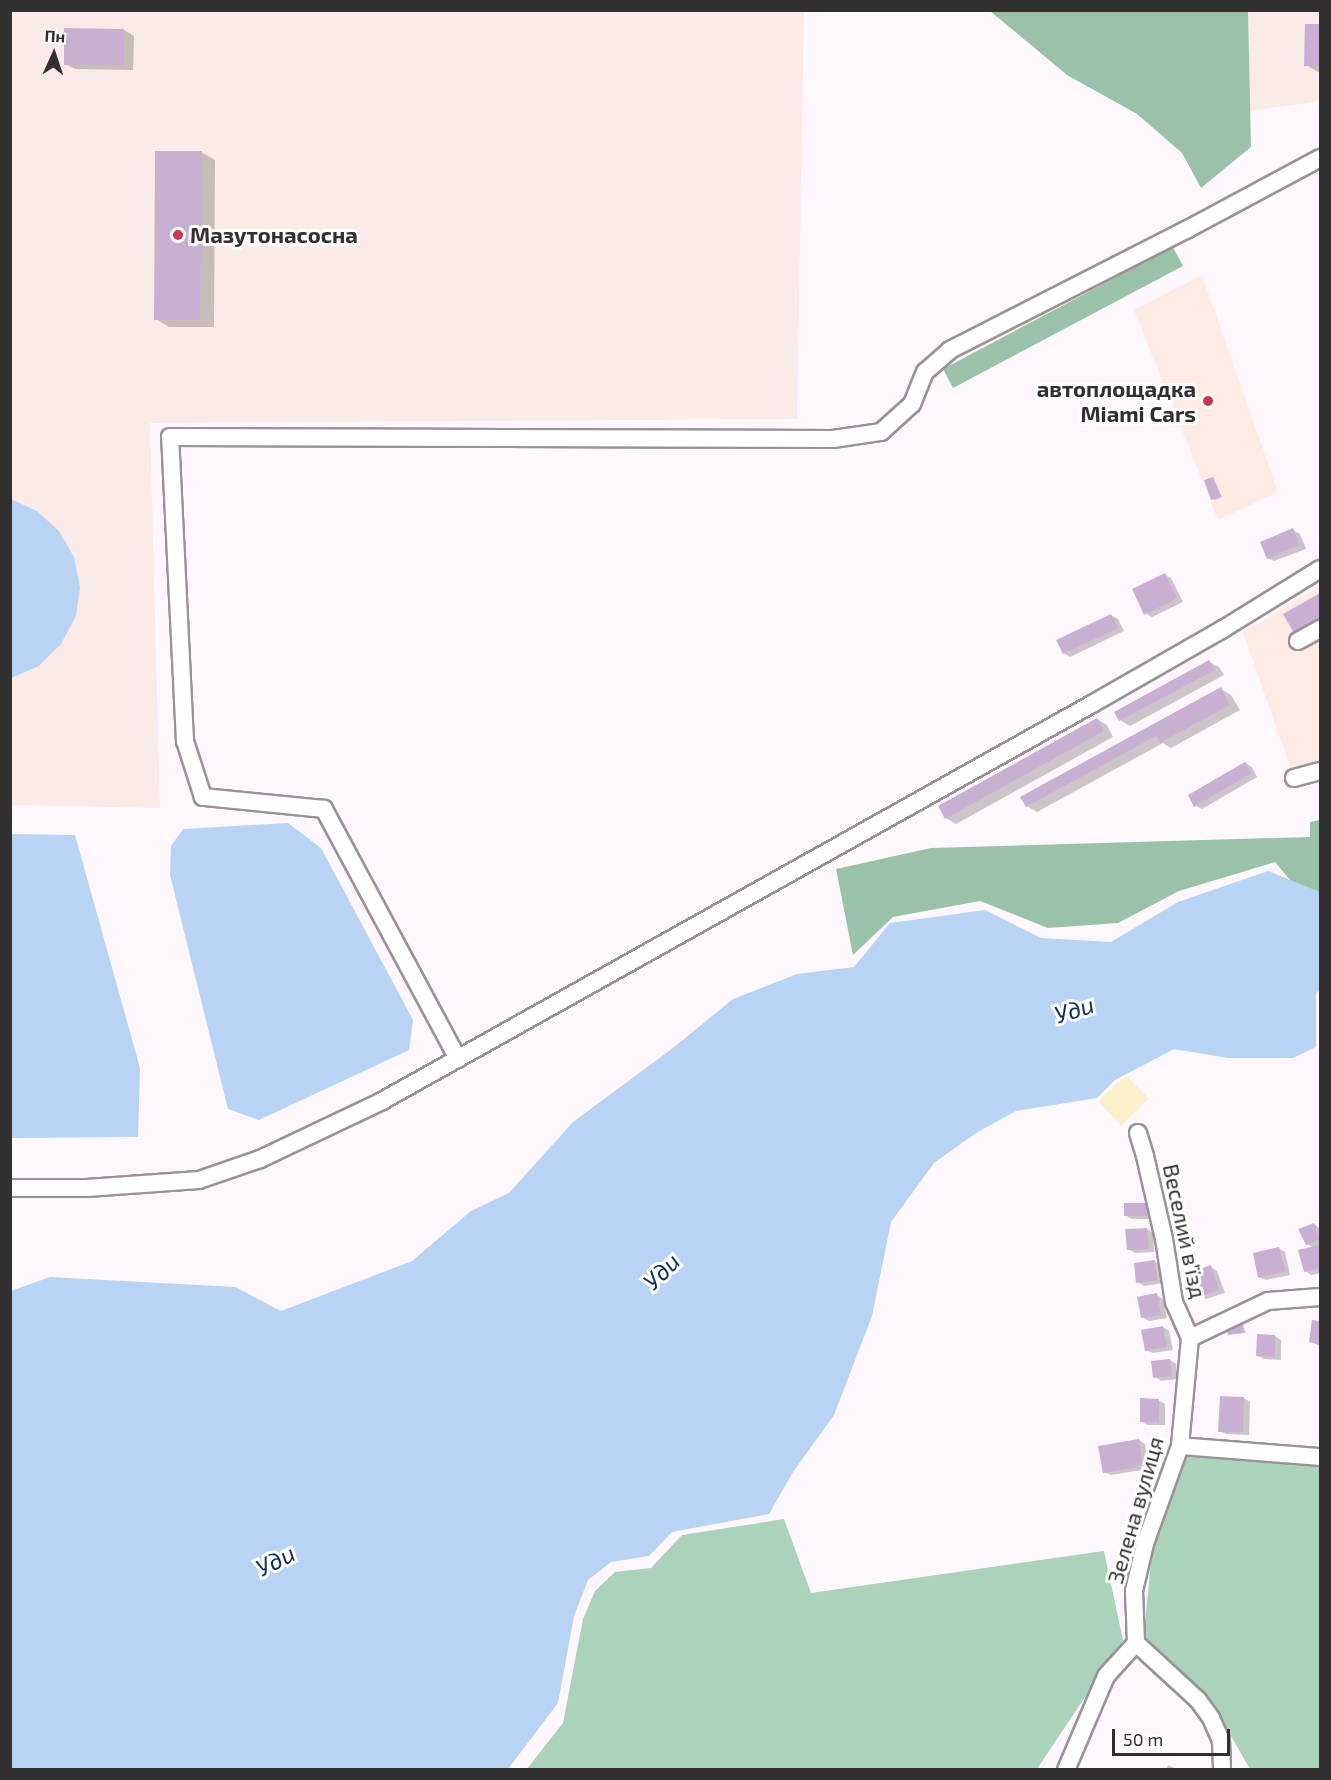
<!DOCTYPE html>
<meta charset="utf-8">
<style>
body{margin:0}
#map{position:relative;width:1331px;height:1780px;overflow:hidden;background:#fef7fd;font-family:"Exo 2",sans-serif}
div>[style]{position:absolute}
.commercial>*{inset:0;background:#ffeae4}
.industrial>*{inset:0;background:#fbebe8}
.green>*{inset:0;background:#abd2ba}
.forest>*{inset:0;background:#9ac2a9}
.sand>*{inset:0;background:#faf0ca}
.water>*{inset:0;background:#b9d3f5}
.shadow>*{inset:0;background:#0003}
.building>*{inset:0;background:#c9b0d3}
.roads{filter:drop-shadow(2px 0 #999298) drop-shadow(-2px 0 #999298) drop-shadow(0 2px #999298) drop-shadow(0 -2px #999298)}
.street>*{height:16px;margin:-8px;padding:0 8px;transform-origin:8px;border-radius:8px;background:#fff}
.dots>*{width:16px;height:16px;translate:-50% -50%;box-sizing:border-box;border:3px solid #fff;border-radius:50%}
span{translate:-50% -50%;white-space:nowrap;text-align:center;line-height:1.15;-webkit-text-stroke:6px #fff;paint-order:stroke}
.poi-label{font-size:22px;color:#322f31;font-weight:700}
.left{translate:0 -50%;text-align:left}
.right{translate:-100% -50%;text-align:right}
.street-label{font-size:22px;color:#322f31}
.water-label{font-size:24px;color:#0d2f59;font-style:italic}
.frame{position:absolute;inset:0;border:12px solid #322f31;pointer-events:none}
.north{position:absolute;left:24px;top:24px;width:60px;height:60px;-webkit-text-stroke:4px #fff;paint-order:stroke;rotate:3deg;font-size:16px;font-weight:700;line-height:24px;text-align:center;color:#322f31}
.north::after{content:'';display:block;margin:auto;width:21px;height:27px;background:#322f31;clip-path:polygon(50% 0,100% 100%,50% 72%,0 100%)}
.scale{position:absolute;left:1112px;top:1729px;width:118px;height:27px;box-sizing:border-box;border:3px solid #322f31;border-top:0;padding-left:8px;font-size:18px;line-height:21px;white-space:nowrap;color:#322f31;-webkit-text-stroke:4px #fff;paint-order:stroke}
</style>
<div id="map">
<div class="commercial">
<i style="clip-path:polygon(1202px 275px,1278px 492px,1218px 520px,1134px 310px)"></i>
<i style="clip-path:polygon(1320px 586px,1320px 773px,1294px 778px,1243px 632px)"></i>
</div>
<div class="industrial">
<i style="clip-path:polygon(11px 11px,804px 11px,797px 419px,150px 423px,160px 808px,11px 805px)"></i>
<i style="clip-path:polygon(1130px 11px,1320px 11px,1320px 101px,1250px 111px,1248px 14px)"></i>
</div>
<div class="green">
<i style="clip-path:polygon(1187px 1453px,1320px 1463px,1320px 1769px,1250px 1769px,1221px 1719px,1198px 1692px,1143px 1640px,1153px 1544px)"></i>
<i style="clip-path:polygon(784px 1519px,811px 1593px,1104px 1551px,1123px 1640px,1037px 1769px,526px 1770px,563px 1723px,583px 1619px,595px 1591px,615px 1572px,651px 1568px,682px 1535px)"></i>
</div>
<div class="forest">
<i style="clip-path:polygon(990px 11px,1248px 11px,1251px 147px,1201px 188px,1182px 153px,1137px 114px,1067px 75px)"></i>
<i style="clip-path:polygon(1173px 247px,1183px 266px,953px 388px,943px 369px)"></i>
<i style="clip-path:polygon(1320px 820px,1320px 916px,1275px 862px,1179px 891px,1118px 923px,1048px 928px,980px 901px,893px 917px,853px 955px,836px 869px,931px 848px,1310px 837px,1310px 822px)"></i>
</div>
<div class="sand">
<i style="clip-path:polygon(1126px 1075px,1149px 1099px,1121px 1126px,1098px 1101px)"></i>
</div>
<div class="water">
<i style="clip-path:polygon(11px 499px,37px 511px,59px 531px,74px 557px,80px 587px,76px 616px,61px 644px,39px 666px,11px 678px)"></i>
<i style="clip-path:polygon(288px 823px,321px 848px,413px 1020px,409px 1050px,259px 1120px,228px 1109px,170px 875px,171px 846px,183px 829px)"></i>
<i style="clip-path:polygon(11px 834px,75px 835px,140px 1068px,138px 1137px,11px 1138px)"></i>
<i style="clip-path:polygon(1268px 871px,1320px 892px,1320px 990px,1316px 993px,1316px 1047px,1293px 1058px,1228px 1058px,1174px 1049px,1115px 1080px,1097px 1098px,1016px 1111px,976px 1133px,934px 1163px,891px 1222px,872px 1316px,834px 1415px,793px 1472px,769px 1514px,672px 1532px,649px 1556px,611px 1562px,588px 1580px,574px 1616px,558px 1703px,508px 1769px,11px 1769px,11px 1291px,50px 1277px,235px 1287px,281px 1311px,412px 1261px,471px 1211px,509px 1193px,573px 1122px,673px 1048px,733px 999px,797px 974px,854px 967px,890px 923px,985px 910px,1041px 938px,1111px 942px,1178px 902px)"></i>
</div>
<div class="shadow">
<i style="clip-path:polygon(925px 10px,1137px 10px,927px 12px)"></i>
<i style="clip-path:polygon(1306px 25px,1320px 25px,1320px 73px,1306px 65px)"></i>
<i style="clip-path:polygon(124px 30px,134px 36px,133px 70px,75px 69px,65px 64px)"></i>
<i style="clip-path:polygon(201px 152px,215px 160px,214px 327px,169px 327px,156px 319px)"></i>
<i style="clip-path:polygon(1213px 478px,1222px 497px,1215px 500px,1213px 499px)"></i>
<i style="clip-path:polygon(1293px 530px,1300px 534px,1306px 549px,1274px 561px,1268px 558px)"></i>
<i style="clip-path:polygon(1165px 575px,1171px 578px,1183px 602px,1152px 617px,1145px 613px)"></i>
<i style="clip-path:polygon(1320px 595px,1320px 621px,1298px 634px,1295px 632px,1285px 615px)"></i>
<i style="clip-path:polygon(1111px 615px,1118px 619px,1124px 631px,1070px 657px,1064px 653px)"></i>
<i style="clip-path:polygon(1209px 662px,1219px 667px,1224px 675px,1130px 726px,1120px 720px)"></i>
<i style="clip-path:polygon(1221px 689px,1231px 695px,1240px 710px,1171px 748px,1163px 743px,1037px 812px,1027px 806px)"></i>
<i style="clip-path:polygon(1097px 719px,1107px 725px,1113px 737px,956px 824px,946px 818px)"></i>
<i style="clip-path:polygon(1245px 763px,1252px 767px,1257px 777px,1202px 809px,1196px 806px)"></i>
<i style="clip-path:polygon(1147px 1205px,1153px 1208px,1153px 1219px,1132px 1219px,1125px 1215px)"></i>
<i style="clip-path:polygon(1314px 1224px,1320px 1229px,1320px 1244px,1317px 1246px,1320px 1248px,1320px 1273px,1311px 1275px,1305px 1271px,1314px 1248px,1307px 1244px)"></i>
<i style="clip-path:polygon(1147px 1229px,1153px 1233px,1154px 1252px,1135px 1253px,1128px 1249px)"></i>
<i style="clip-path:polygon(1278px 1248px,1285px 1252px,1290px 1275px,1266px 1280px,1259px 1277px)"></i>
<i style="clip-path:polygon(1155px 1262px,1161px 1266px,1163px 1283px,1144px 1286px,1138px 1282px)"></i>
<i style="clip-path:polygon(1211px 1267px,1217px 1271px,1225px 1293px,1206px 1299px,1200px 1296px)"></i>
<i style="clip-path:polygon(1157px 1295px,1163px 1299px,1167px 1318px,1149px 1321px,1142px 1317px)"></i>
<i style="clip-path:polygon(1313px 1322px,1320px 1323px,1320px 1346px,1311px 1342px)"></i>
<i style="clip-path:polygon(1242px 1324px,1246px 1333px,1229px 1334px)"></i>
<i style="clip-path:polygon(1163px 1327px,1169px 1331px,1173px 1350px,1153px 1353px,1146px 1350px)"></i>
<i style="clip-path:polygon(1275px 1336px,1281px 1340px,1281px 1360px,1264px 1359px,1258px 1356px)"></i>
<i style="clip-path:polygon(1170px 1360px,1176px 1364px,1178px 1379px,1161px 1381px,1155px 1377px)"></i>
<i style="clip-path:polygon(1244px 1398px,1250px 1402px,1249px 1435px,1226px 1434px,1220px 1431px)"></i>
<i style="clip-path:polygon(1158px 1400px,1165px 1404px,1165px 1425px,1147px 1425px,1141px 1421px)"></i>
<i style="clip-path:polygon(1139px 1440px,1145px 1444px,1149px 1469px,1111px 1475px,1104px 1472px)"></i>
<i style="clip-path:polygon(1168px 1765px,1178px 1770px,1166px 1770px)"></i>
</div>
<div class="building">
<i style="clip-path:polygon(1305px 24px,1320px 24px,1320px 66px,1304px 66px)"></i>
<i style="clip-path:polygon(64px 28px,124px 29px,124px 65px,64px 65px)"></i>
<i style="clip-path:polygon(155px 151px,202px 151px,200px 320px,154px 320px)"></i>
<i style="clip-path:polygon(1213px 477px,1221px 496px,1211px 500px,1204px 480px)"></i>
<i style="clip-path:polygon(1293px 528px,1300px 545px,1267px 559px,1260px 542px)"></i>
<i style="clip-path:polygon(1165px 573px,1177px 598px,1144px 615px,1132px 589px)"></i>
<i style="clip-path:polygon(1320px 593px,1320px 618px,1294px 633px,1283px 614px)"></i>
<i style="clip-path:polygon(1111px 614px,1118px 628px,1063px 654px,1056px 640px)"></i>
<i style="clip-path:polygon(1209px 660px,1215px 670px,1119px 721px,1114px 712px)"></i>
<i style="clip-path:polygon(1221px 687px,1230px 705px,1160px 743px,1156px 736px,1026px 807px,1020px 797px)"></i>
<i style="clip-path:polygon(1097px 718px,1104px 731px,945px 819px,938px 806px)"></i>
<i style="clip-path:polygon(1245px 762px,1252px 773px,1194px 807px,1188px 795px)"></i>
<i style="clip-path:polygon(1124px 1203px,1147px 1203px,1147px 1216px,1124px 1216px)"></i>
<i style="clip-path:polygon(1314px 1223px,1320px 1239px,1306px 1245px,1298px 1229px)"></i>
<i style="clip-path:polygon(1147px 1228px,1149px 1249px,1127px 1250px,1125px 1229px)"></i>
<i style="clip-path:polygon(1319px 1245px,1320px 1268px,1304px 1272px,1298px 1250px)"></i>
<i style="clip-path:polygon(1279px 1247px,1285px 1271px,1258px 1278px,1253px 1253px)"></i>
<i style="clip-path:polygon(1155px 1260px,1157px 1280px,1136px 1283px,1134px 1263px)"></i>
<i style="clip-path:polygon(1211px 1265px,1219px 1290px,1199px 1297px,1190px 1272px)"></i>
<i style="clip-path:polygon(1157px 1293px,1161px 1315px,1141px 1318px,1137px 1297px)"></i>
<i style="clip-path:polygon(1312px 1320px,1320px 1321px,1320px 1344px,1309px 1342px)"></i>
<i style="clip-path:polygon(1243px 1322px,1244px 1333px,1228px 1335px,1226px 1325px)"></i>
<i style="clip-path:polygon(1163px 1326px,1167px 1347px,1145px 1351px,1141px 1330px)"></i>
<i style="clip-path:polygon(1257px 1334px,1275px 1335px,1275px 1357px,1256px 1356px)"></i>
<i style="clip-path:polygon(1170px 1359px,1172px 1376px,1153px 1378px,1151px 1361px)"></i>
<i style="clip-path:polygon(1220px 1396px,1244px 1397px,1243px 1432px,1218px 1432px)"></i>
<i style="clip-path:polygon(1140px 1398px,1159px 1399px,1159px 1422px,1140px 1422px)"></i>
<i style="clip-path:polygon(1139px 1439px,1143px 1466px,1103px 1473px,1098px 1446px)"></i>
</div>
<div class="roads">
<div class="street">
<i style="left:1298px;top:641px;width:25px;rotate:-29deg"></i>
<i style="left:1294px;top:778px;width:27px;rotate:-15deg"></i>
<i style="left:458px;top:1059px;width:284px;rotate:-118.2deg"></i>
<i style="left:324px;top:809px;width:122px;rotate:-174.3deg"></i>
<i style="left:203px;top:797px;width:59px;rotate:-107.8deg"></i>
<i style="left:185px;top:741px;width:304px;rotate:-92.8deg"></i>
<i style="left:170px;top:437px;width:663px;rotate:0.17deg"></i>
<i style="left:833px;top:439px;width:49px;rotate:-8.3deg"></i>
<i style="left:881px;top:432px;width:42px;rotate:-42.1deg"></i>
<i style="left:912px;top:404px;width:35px;rotate:-68deg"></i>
<i style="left:925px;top:372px;width:33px;rotate:-41deg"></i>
<i style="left:950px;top:350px;width:265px;rotate:-27deg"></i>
<i style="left:1186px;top:230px;width:152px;rotate:-28.2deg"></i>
<i style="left:1138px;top:1133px;width:24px;rotate:73deg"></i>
<i style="left:1145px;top:1156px;width:85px;rotate:77.1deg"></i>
<i style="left:1164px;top:1239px;width:64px;rotate:81deg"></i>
<i style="left:1174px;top:1302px;width:39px;rotate:66deg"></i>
<i style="left:1190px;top:1338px;width:108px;rotate:95.3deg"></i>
<i style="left:1180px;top:1446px;width:104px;rotate:109.7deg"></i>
<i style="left:1145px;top:1544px;width:48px;rotate:103.2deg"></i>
<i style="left:1134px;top:1591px;width:52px;rotate:87.8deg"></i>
<i style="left:1136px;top:1643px;width:84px;rotate:42.6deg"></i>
<i style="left:1198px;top:1700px;width:22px;rotate:54deg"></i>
<i style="left:1211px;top:1718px;width:24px;rotate:66deg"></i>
<i style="left:1221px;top:1740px;width:30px;rotate:88deg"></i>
<i style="left:10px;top:1188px;width:77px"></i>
<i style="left:87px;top:1188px;width:112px;rotate:-4.1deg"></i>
<i style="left:199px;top:1180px;width:65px;rotate:-19deg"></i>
<i style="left:260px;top:1159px;width:135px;rotate:-25.4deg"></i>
<i style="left:382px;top:1101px;width:813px;rotate:-29.21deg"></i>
<i style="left:1092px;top:704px;width:151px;rotate:-29.8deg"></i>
<i style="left:1223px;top:629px;width:114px;rotate:-31.7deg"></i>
<i style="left:1190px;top:1338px;width:86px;rotate:-25.4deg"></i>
<i style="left:1268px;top:1301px;width:52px;rotate:-4.4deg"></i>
<i style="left:1180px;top:1446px;width:140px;rotate:4.5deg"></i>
<i style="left:1066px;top:1770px;width:102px;rotate:-66.9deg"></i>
<i style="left:1106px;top:1676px;width:45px;rotate:-47.7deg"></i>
</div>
</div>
<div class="dots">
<i style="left:178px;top:235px;background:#c73751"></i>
<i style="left:1208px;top:401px;background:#c73751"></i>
</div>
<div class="poi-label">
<span class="left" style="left:190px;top:235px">Мазутонасосна</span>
<span class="right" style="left:1196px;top:401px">автоплощадка<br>Miami Cars</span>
</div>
<div class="street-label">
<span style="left:1185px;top:1231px;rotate:78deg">Веселий в’їзд</span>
<span style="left:1135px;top:1510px;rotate:-74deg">Зелена вулиця</span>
</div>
<div class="water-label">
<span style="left:1074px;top:1009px;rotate:-17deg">Уди</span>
<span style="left:661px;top:1271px;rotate:-45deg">Уди</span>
<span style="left:275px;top:1560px;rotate:-27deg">Уди</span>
</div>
<div class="frame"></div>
<div class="north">Пн</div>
<div class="scale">50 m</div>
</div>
